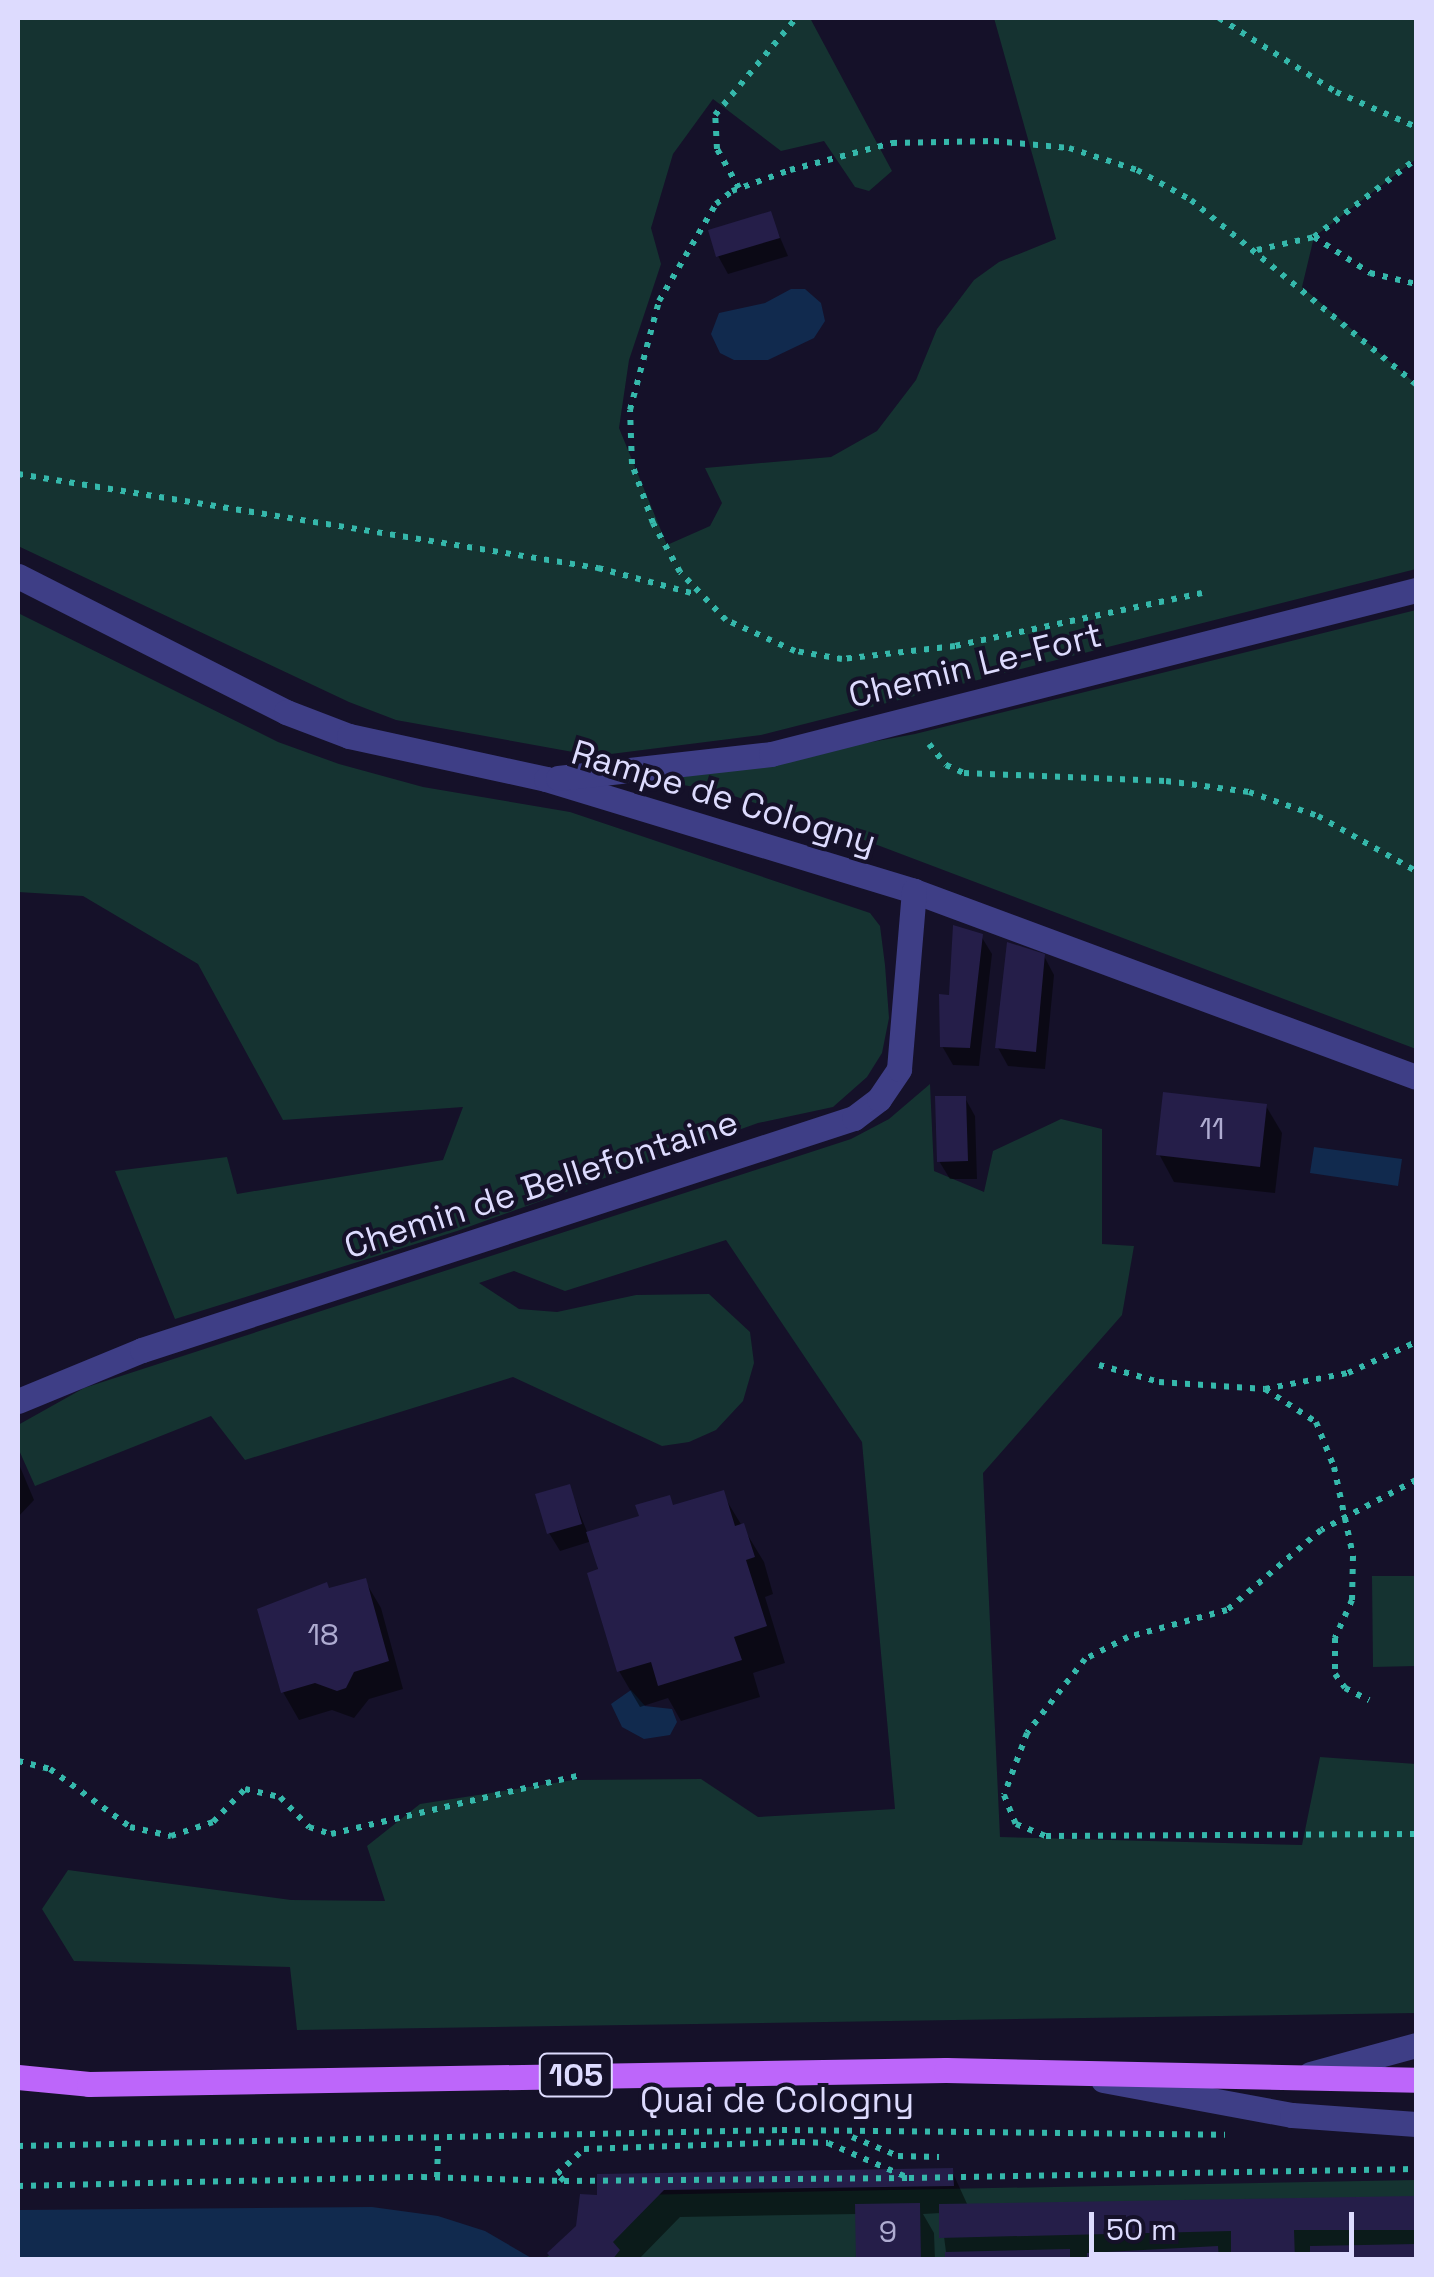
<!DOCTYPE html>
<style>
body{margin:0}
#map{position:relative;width:1434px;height:2277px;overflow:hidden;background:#151129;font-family:"Space Grotesk",sans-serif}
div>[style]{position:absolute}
.green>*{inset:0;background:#153331}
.water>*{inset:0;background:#112a4e}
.shadow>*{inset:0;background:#0007}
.building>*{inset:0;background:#251e49}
.path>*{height:6px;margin-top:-3px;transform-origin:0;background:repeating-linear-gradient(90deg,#35b8ab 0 5px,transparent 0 13px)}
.minor>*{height:25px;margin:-12.5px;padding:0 12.5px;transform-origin:12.5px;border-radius:12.5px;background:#3e3e86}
.major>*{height:25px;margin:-12.5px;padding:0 12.5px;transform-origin:12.5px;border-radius:12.5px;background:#bd66fa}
span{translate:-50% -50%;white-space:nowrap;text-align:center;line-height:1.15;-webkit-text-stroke:8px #151129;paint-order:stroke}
.number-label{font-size:30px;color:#afacd1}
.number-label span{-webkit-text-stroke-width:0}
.shield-label span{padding:2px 8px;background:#151129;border:2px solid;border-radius:8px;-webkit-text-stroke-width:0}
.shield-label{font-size:32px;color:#dddbfe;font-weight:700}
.street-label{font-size:35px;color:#dddbfe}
.frame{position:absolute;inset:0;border:20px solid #dddbfe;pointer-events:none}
.scale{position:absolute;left:1089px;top:2212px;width:265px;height:45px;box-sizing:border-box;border:5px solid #dddbfe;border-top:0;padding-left:12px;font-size:30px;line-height:35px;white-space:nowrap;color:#dddbfe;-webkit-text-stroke:8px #151129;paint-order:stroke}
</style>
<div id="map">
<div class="green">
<i style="clip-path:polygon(18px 18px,810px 18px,892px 171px,869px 191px,855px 187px,824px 141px,781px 151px,713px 99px,673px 154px,651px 228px,661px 264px,629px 360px,619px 428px,667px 545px,710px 526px,722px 503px,705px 468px,831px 457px,877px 431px,916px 380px,937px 329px,974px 280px,999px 262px,1056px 239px,994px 18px,1416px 18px,1416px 159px,1314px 237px,1302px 287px,1416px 384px,1416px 569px,761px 735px,595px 756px,396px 720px,349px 702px,18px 546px)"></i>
<i style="clip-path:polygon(1416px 610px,1416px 1049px,843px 832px,722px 792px,661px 781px,915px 734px)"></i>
<i style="clip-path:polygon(18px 613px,278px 742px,339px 764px,423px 787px,570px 812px,870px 913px,880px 926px,885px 965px,889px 1018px,882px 1053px,867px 1077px,833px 1107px,758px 1123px,457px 1231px,175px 1319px,115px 1171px,227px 1157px,237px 1194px,443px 1160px,463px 1107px,283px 1120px,198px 964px,83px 896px,18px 892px)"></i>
<i style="clip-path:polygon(930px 1084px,934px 1171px,984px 1192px,993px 1151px,1061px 1119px,1102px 1129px,1102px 1244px,1134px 1246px,1122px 1315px,983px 1473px,1000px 1837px,1302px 1845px,1320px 1757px,1416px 1764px,1416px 2013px,297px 2030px,290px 1967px,74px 1961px,42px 1909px,68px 1870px,291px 1900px,385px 1901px,367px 1846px,420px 1804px,573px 1780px,701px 1779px,758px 1817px,895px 1809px,862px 1442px,726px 1240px,565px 1291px,514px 1271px,479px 1283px,519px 1309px,557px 1312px,636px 1295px,709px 1294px,750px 1332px,754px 1363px,743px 1401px,716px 1430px,689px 1442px,662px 1446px,513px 1377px,245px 1460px,211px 1416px,35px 1486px,18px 1448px,18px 1425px,84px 1388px,851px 1139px,889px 1119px)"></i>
<i style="clip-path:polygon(1372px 1576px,1416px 1576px,1416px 1666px,1373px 1667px)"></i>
<i style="clip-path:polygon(1416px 2180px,1416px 2259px,544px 2260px,578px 2227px,580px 2196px)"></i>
</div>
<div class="water">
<i style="clip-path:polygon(791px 289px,805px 289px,821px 303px,825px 321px,814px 338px,768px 360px,734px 360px,720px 353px,711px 334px,719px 313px,765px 303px)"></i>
<i style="clip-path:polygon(1314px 1147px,1402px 1159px,1398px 1186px,1310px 1173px)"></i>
<i style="clip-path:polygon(631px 1690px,645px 1706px,672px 1709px,677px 1722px,670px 1735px,644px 1739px,622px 1727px,611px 1704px)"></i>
<i style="clip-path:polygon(372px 2207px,438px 2216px,485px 2231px,533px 2259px,18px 2259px,18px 2210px)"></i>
</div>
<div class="shadow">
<i style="clip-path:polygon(770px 214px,788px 256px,728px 274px,718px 256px)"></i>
<i style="clip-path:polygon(981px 936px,992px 954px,979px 1066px,953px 1065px,942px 1046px)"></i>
<i style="clip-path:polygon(1044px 956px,1054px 975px,1045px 1069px,1008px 1066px,998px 1048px)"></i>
<i style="clip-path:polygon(965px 1098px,975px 1116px,977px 1179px,950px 1179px,939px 1161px)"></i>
<i style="clip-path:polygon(1266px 1106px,1282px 1133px,1275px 1193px,1174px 1182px,1159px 1154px)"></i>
<i style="clip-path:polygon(18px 1462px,34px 1500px,18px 1517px)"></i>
<i style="clip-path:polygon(569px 1487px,588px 1534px,722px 1493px,764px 1562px,773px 1594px,765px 1597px,785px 1663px,753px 1673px,760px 1697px,681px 1721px,668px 1698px,640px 1707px,619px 1671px,592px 1541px,560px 1551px,549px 1533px)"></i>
<i style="clip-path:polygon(365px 1581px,381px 1608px,403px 1689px,369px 1699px,354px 1718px,332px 1710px,299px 1720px,283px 1692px,329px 1591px)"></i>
<i style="clip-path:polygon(952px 2171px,968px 2206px,1416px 2198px,1416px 2260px,947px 2260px,941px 2213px,923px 2214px,934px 2233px,935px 2260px,859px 2260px,858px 2214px,680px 2217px,638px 2260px,553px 2260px,600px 2197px,599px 2177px)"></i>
</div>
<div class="building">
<i style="clip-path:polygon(771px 211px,780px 238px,716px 257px,708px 230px)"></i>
<i style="clip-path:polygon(953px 925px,983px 934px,970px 1048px,940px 1047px,939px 994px,949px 995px)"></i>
<i style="clip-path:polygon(1007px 942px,1045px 954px,1036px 1052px,995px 1048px)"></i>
<i style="clip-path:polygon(1163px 1092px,1267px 1104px,1260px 1167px,1156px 1155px)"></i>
<i style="clip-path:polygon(935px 1096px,966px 1096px,968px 1161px,937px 1162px)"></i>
<i style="clip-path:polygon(570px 1484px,582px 1524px,547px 1534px,535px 1494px)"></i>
<i style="clip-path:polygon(724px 1490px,735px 1526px,744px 1523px,755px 1557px,746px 1560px,767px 1626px,734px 1637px,742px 1660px,658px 1686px,651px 1662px,617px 1672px,587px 1573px,598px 1569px,586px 1532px,639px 1516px,635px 1505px,670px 1495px,673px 1505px)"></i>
<i style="clip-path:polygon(366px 1578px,389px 1661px,354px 1672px,346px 1688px,337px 1691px,315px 1683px,281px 1693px,257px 1609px,327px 1582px,329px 1588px)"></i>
<i style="clip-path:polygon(953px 2168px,954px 2186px,664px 2190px,613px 2242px,620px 2250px,612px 2260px,553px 2260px,547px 2253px,576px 2226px,580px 2194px,597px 2195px,597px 2174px)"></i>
<i style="clip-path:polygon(1416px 2196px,1416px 2230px,1294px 2230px,1295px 2260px,1231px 2260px,1231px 2231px,939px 2238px,939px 2204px)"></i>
<i style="clip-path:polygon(920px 2203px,921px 2260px,856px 2260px,855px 2204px)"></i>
<i style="clip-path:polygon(1416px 2244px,1416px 2260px,1310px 2260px,1310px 2246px)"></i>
<i style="clip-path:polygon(1218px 2246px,1219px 2260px,1087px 2260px,1087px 2253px)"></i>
<i style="clip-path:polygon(1070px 2249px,1070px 2260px,945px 2260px,945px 2252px)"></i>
</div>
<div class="path">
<i style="left:1219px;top:18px;width:138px;rotate:32.3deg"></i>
<i style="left:1336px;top:92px;width:87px;rotate:23.6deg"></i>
<i style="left:739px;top:188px;width:45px;rotate:-119.4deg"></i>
<i style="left:717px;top:149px;width:34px;rotate:-93deg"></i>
<i style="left:715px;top:115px;width:126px;rotate:-50.1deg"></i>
<i style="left:1314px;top:237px;width:128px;rotate:-37.4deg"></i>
<i style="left:1257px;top:250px;width:58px;rotate:-12.8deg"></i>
<i style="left:1314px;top:237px;width:67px;rotate:32.7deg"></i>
<i style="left:1370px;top:273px;width:47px;rotate:13.4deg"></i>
<i style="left:18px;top:474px;width:588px;rotate:9.21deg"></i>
<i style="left:598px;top:568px;width:100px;rotate:15deg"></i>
<i style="left:1202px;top:593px;width:253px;rotate:167.9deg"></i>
<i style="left:955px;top:646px;width:114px;rotate:173.4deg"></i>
<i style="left:842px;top:659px;width:48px;rotate:-170.3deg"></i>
<i style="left:795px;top:651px;width:76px;rotate:-155.8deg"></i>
<i style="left:726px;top:620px;width:66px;rotate:-133.8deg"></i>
<i style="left:680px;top:572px;width:56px;rotate:-118.9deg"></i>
<i style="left:653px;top:523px;width:63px;rotate:-109.6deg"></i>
<i style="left:632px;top:464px;width:54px;rotate:-92.1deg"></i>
<i style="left:630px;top:410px;width:113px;rotate:-75.1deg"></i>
<i style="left:659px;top:301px;width:113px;rotate:-59.6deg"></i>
<i style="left:716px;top:204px;width:21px;rotate:-39deg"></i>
<i style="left:732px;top:191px;width:62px;rotate:-19.9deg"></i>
<i style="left:790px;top:170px;width:106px;rotate:-14.8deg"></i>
<i style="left:892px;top:143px;width:102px;rotate:-1.1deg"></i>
<i style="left:994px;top:141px;width:75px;rotate:5.3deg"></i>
<i style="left:1069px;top:148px;width:71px;rotate:17.9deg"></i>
<i style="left:1137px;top:170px;width:62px;rotate:29.1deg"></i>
<i style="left:1191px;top:200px;width:291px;rotate:39.3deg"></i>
<i style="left:929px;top:744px;width:27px;rotate:51deg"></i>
<i style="left:946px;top:765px;width:20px;rotate:24deg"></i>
<i style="left:964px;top:773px;width:202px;rotate:2.3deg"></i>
<i style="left:1166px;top:781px;width:84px;rotate:7.5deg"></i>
<i style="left:1249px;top:792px;width:73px;rotate:19.2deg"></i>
<i style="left:1318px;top:816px;width:112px;rotate:29.3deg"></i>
<i style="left:1099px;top:1365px;width:62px;rotate:15.8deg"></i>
<i style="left:1159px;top:1382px;width:106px;rotate:3.8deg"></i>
<i style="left:1265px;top:1389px;width:85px;rotate:-10.9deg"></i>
<i style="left:1348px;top:1373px;width:75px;rotate:-24.5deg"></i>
<i style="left:1265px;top:1389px;width:61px;rotate:32.9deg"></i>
<i style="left:1316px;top:1422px;width:48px;rotate:68.2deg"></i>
<i style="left:1334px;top:1467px;width:91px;rotate:77.9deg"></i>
<i style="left:1353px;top:1556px;width:44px;rotate:91.3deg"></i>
<i style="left:1352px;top:1600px;width:42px;rotate:114.1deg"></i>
<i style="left:1335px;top:1638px;width:36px;rotate:90deg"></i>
<i style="left:1335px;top:1674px;width:17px;rotate:54deg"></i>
<i style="left:1345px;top:1688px;width:27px;rotate:27deg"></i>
<i style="left:1416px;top:1480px;width:107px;rotate:152.2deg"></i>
<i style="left:1321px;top:1530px;width:123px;rotate:139.6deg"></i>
<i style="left:1227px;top:1610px;width:103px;rotate:164.7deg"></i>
<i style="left:1128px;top:1637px;width:48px;rotate:152.9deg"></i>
<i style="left:1085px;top:1659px;width:94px;rotate:128.1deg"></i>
<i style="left:1027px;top:1733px;width:66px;rotate:110.4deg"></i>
<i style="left:1004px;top:1795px;width:31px;rotate:68deg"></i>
<i style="left:1016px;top:1824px;width:32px;rotate:22deg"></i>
<i style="left:1046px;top:1836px;width:370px;rotate:-0.3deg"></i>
<i style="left:18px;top:1761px;width:33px;rotate:14deg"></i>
<i style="left:50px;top:1769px;width:99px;rotate:35.9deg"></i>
<i style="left:130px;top:1827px;width:42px;rotate:12.4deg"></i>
<i style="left:171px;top:1836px;width:44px;rotate:-18.4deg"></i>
<i style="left:213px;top:1822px;width:46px;rotate:-45.9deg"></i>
<i style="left:245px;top:1789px;width:36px;rotate:13deg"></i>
<i style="left:280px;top:1797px;width:42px;rotate:46deg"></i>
<i style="left:309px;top:1827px;width:23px;rotate:18deg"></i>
<i style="left:331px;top:1834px;width:253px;rotate:-13.3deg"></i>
<i style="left:852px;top:2137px;width:50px;rotate:22.4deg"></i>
<i style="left:898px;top:2156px;width:41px;rotate:1.4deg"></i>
<i style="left:18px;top:2146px;width:764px;rotate:-1.2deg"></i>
<i style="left:782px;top:2130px;width:443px;rotate:0.6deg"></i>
<i style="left:437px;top:2177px;width:37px;rotate:-88deg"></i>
<i style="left:564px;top:2181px;width:344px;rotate:-0.5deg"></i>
<i style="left:18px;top:2186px;width:404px;rotate:-1.3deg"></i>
<i style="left:422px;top:2177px;width:142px;rotate:1.6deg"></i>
<i style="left:564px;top:2181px;width:10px;rotate:-135deg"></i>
<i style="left:557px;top:2174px;width:37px;rotate:-43deg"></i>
<i style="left:584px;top:2149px;width:216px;rotate:-1.9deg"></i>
<i style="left:800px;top:2142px;width:28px;rotate:2deg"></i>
<i style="left:828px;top:2143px;width:88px;rotate:23.4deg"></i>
<i style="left:909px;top:2178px;width:507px;rotate:-1.02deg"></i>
</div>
<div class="minor">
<i style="left:18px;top:576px;width:301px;rotate:26.9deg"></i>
<i style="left:286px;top:712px;width:67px;rotate:20.9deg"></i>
<i style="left:349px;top:736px;width:202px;rotate:12.3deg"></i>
<i style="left:546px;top:779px;width:385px;rotate:16.9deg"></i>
<i style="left:914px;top:891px;width:535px;rotate:20.33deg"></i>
<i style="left:558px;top:778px;width:214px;rotate:-6.4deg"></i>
<i style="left:771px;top:754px;width:666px;rotate:-14.27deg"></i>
<i style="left:18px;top:1401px;width:134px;rotate:-22.4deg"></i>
<i style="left:142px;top:1350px;width:749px;rotate:-18.05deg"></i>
<i style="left:854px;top:1118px;width:31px;rotate:-37deg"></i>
<i style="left:879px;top:1099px;width:36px;rotate:-56deg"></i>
<i style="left:899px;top:1069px;width:179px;rotate:-85.2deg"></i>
<i style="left:1310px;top:2074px;width:110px;rotate:-15.3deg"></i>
<i style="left:1103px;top:2080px;width:192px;rotate:10.5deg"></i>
<i style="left:1292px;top:2115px;width:124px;rotate:4.2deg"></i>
</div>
<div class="major">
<i style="left:18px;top:2077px;width:71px;rotate:5.6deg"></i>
<i style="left:89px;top:2084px;width:857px;rotate:-0.94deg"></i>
<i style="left:946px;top:2070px;width:470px;rotate:1.2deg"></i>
</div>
<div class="number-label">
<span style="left:1212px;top:1129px">11</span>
<span style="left:323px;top:1635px">18</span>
<span style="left:888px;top:2232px">9</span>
</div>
<div class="shield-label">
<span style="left:576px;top:2075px">105</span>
</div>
<div class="street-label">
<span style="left:975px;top:665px;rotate:-14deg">Chemin Le-Fort</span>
<span style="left:724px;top:797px;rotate:17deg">Rampe de Cologny</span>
<span style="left:541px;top:1184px;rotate:-18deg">Chemin de Bellefontaine</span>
<span style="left:777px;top:2100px">Quai de Cologny</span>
</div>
<div class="frame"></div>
<div class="scale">50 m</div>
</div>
